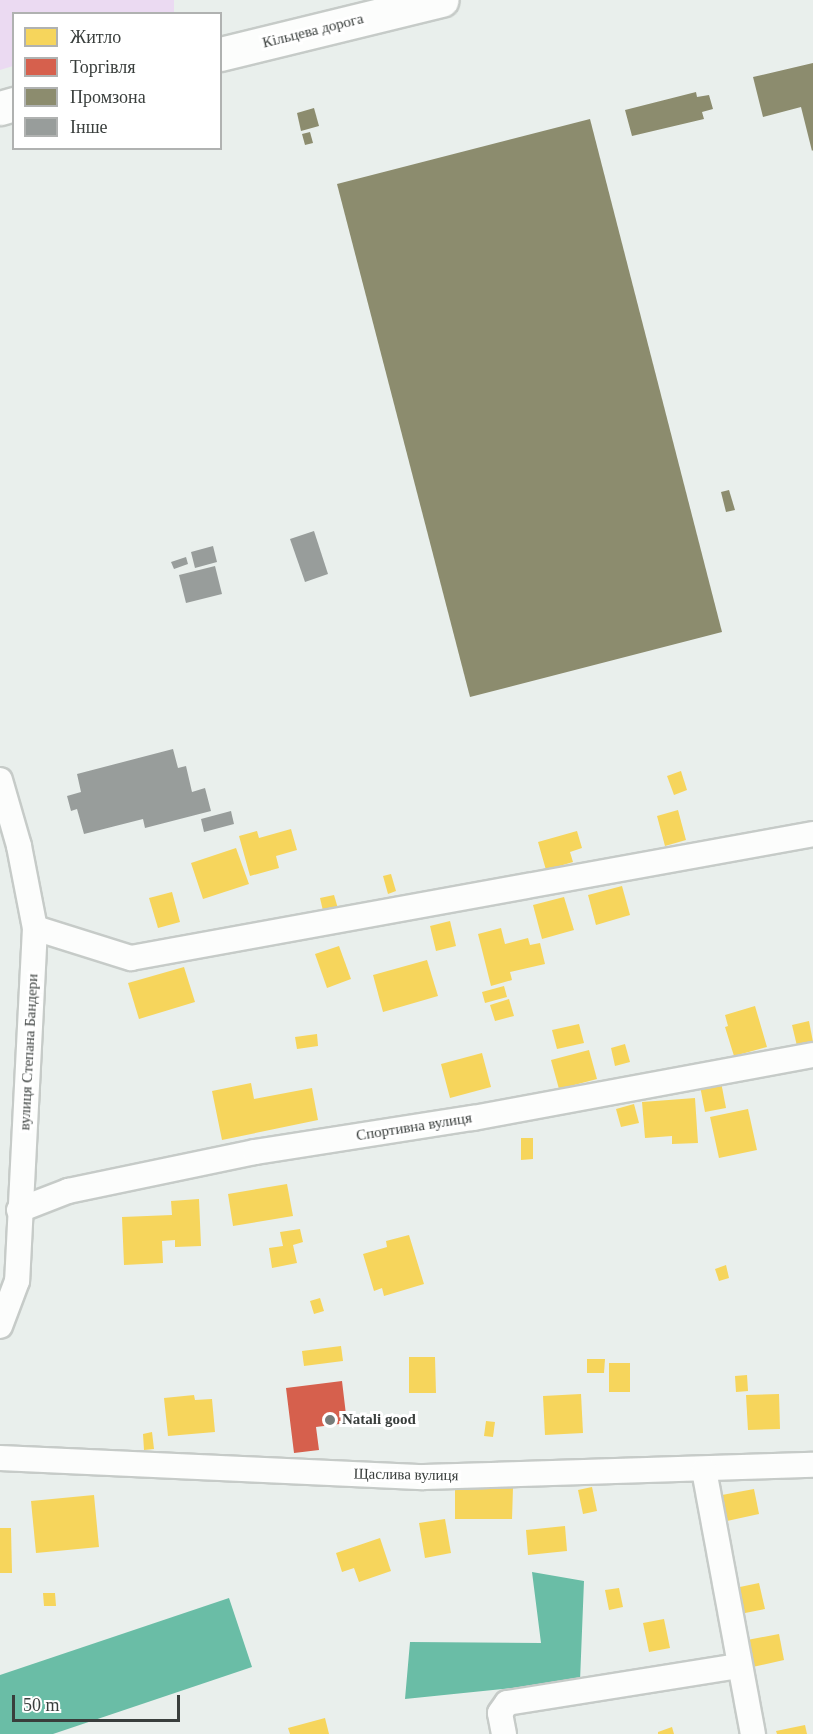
<!DOCTYPE html>
<meta charset="utf-8">
<style>
body{margin:0}
#map{position:relative;width:813px;height:1734px;overflow:hidden;background:#e9efec;font-family:Georgia,serif}
div>[style]{position:absolute}
.green>*{inset:0;background:#ebdaf2}
.water>*{inset:0;background:#6abda6}
.homes>*{inset:0;background:#f6d55c}
.shops>*{inset:0;background:#d6604d}
.industry>*{inset:0;background:#8c8c6e}
.building>*{inset:0;background:#989d9b}
.roads{filter:drop-shadow(2px 0 #c6cbc8) drop-shadow(-2px 0 #c6cbc8) drop-shadow(0 2px #c6cbc8) drop-shadow(0 -2px #c6cbc8)}
.minor>*{height:24px;margin:-12px;padding:0 12px;transform-origin:12px;border-radius:12px;background:#fcfdfc}
.trunk>*{height:33px;margin:-16.5px;padding:0 16.5px;transform-origin:16.5px;border-radius:16.5px;background:#fcfdfc}
.dots>*{width:16px;height:16px;translate:-50% -50%;box-sizing:border-box;border:3px solid #fff;border-radius:50%}
span{translate:-50% -50%;white-space:nowrap;text-align:center;line-height:1.15;-webkit-text-stroke:6px #fff;paint-order:stroke}
.street-label{font-size:15px;color:#393e3c}
.poi-label{font-size:15px;color:#393e3c;font-weight:700}
.left{translate:0 -50%;text-align:left}
.legend{position:absolute;left:12px;top:12px;width:210px;height:138px;box-sizing:border-box;background:#fff;border:2px solid #b0b2b1;margin:0;padding:8px 10px;list-style:none;font-size:18px;color:#393e3c}
.legend li{display:flex;align-items:center;gap:12px;height:30px}
.legend b{width:30px;border:2px solid #b0b2b1}
.scale{position:absolute;left:12px;top:1695px;width:168px;height:27px;box-sizing:border-box;border:3px solid #393e3c;border-top:0;padding-left:8px;font-size:18px;line-height:21px;white-space:nowrap;color:#393e3c;-webkit-text-stroke:4px #fff;paint-order:stroke}
</style>
<div id="map">
<div class="green">
<i style="clip-path:polygon(0 0,174px 0,174px 13px,14px 14px,13px 66px,0 70px)"></i>
</div>
<div class="water">
<i style="clip-path:polygon(532px 1572px,584px 1581px,580px 1681px,405px 1699px,410px 1642px,541px 1643px)"></i>
<i style="clip-path:polygon(229px 1598px,252px 1667px,53px 1734px,0 1734px,0 1675px)"></i>
</div>
<div class="homes">
<i style="clip-path:polygon(681px 771px,687px 790px,674px 795px,667px 776px)"></i>
<i style="clip-path:polygon(678px 810px,686px 840px,665px 846px,657px 816px)"></i>
<i style="clip-path:polygon(291px 829px,297px 850px,276px 856px,279px 868px,250px 876px,239px 836px,257px 831px,259px 838px)"></i>
<i style="clip-path:polygon(577px 831px,582px 848px,570px 852px,573px 862px,546px 870px,538px 842px)"></i>
<i style="clip-path:polygon(236px 848px,249px 884px,203px 899px,191px 863px)"></i>
<i style="clip-path:polygon(391px 874px,396px 891px,388px 894px,383px 876px)"></i>
<i style="clip-path:polygon(622px 886px,630px 915px,596px 925px,588px 895px)"></i>
<i style="clip-path:polygon(172px 892px,180px 922px,158px 928px,149px 898px)"></i>
<i style="clip-path:polygon(334px 895px,339px 912px,324px 915px,320px 898px)"></i>
<i style="clip-path:polygon(564px 897px,574px 930px,542px 939px,533px 905px)"></i>
<i style="clip-path:polygon(450px 921px,456px 946px,436px 951px,430px 926px)"></i>
<i style="clip-path:polygon(501px 928px,505px 944px,528px 938px,530px 945px,540px 943px,545px 964px,510px 972px,512px 980px,491px 986px,478px 934px)"></i>
<i style="clip-path:polygon(339px 946px,351px 979px,327px 988px,315px 954px)"></i>
<i style="clip-path:polygon(427px 960px,438px 996px,383px 1012px,373px 975px)"></i>
<i style="clip-path:polygon(184px 967px,195px 1002px,139px 1019px,128px 983px)"></i>
<i style="clip-path:polygon(504px 986px,507px 997px,485px 1003px,482px 992px)"></i>
<i style="clip-path:polygon(509px 999px,514px 1016px,495px 1021px,490px 1005px)"></i>
<i style="clip-path:polygon(755px 1006px,767px 1047px,734px 1056px,725px 1027px,728px 1026px,725px 1015px)"></i>
<i style="clip-path:polygon(809px 1021px,813px 1042px,797px 1046px,792px 1025px)"></i>
<i style="clip-path:polygon(579px 1024px,584px 1043px,557px 1049px,552px 1030px)"></i>
<i style="clip-path:polygon(317px 1034px,318px 1046px,297px 1049px,295px 1037px)"></i>
<i style="clip-path:polygon(625px 1044px,630px 1062px,615px 1066px,611px 1048px)"></i>
<i style="clip-path:polygon(589px 1050px,597px 1079px,559px 1089px,551px 1060px)"></i>
<i style="clip-path:polygon(482px 1053px,491px 1087px,450px 1098px,441px 1064px)"></i>
<i style="clip-path:polygon(721px 1082px,726px 1108px,705px 1112px,700px 1086px)"></i>
<i style="clip-path:polygon(251px 1083px,254px 1099px,312px 1088px,318px 1120px,222px 1140px,212px 1091px)"></i>
<i style="clip-path:polygon(695px 1098px,698px 1143px,672px 1144px,672px 1136px,645px 1138px,642px 1102px)"></i>
<i style="clip-path:polygon(634px 1104px,639px 1123px,621px 1127px,616px 1109px)"></i>
<i style="clip-path:polygon(748px 1109px,757px 1150px,719px 1158px,710px 1117px)"></i>
<i style="clip-path:polygon(521px 1138px,533px 1138px,533px 1159px,521px 1160px)"></i>
<i style="clip-path:polygon(287px 1184px,293px 1216px,233px 1226px,228px 1194px)"></i>
<i style="clip-path:polygon(199px 1199px,201px 1246px,175px 1247px,175px 1240px,162px 1241px,163px 1263px,124px 1265px,122px 1217px,172px 1215px,171px 1201px)"></i>
<i style="clip-path:polygon(300px 1229px,303px 1242px,293px 1245px,297px 1263px,272px 1268px,269px 1248px,283px 1246px,280px 1232px)"></i>
<i style="clip-path:polygon(409px 1235px,424px 1284px,384px 1296px,382px 1288px,374px 1291px,363px 1254px,387px 1247px,386px 1241px)"></i>
<i style="clip-path:polygon(726px 1265px,729px 1278px,719px 1281px,715px 1269px)"></i>
<i style="clip-path:polygon(320px 1298px,324px 1311px,314px 1314px,310px 1301px)"></i>
<i style="clip-path:polygon(341px 1346px,343px 1361px,304px 1366px,302px 1351px)"></i>
<i style="clip-path:polygon(409px 1357px,435px 1357px,436px 1393px,409px 1393px)"></i>
<i style="clip-path:polygon(587px 1359px,605px 1359px,604px 1373px,587px 1373px)"></i>
<i style="clip-path:polygon(609px 1363px,630px 1363px,630px 1392px,609px 1392px)"></i>
<i style="clip-path:polygon(747px 1375px,748px 1391px,736px 1392px,735px 1376px)"></i>
<i style="clip-path:polygon(581px 1394px,583px 1433px,545px 1435px,543px 1396px)"></i>
<i style="clip-path:polygon(779px 1394px,780px 1429px,748px 1430px,746px 1395px)"></i>
<i style="clip-path:polygon(194px 1395px,195px 1400px,212px 1399px,215px 1432px,168px 1436px,164px 1398px)"></i>
<i style="clip-path:polygon(486px 1421px,495px 1422px,493px 1437px,484px 1436px)"></i>
<i style="clip-path:polygon(152px 1432px,154px 1449px,144px 1450px,143px 1434px)"></i>
<i style="clip-path:polygon(592px 1487px,597px 1511px,583px 1514px,578px 1490px)"></i>
<i style="clip-path:polygon(455px 1488px,513px 1488px,512px 1519px,455px 1519px)"></i>
<i style="clip-path:polygon(754px 1489px,759px 1514px,727px 1521px,722px 1495px)"></i>
<i style="clip-path:polygon(94px 1495px,99px 1547px,36px 1553px,31px 1501px)"></i>
<i style="clip-path:polygon(445px 1519px,451px 1553px,425px 1558px,419px 1523px)"></i>
<i style="clip-path:polygon(565px 1526px,567px 1551px,528px 1555px,526px 1530px)"></i>
<i style="clip-path:polygon(0 1528px,11px 1528px,12px 1573px,0 1573px)"></i>
<i style="clip-path:polygon(380px 1538px,391px 1571px,359px 1582px,354px 1568px,342px 1572px,336px 1553px)"></i>
<i style="clip-path:polygon(759px 1583px,765px 1609px,740px 1614px,735px 1588px)"></i>
<i style="clip-path:polygon(619px 1588px,623px 1607px,609px 1610px,605px 1590px)"></i>
<i style="clip-path:polygon(43px 1593px,55px 1593px,56px 1606px,44px 1606px)"></i>
<i style="clip-path:polygon(664px 1619px,670px 1648px,649px 1652px,643px 1623px)"></i>
<i style="clip-path:polygon(779px 1634px,784px 1660px,748px 1668px,742px 1641px)"></i>
<i style="clip-path:polygon(325px 1718px,329px 1734px,290px 1734px,288px 1728px)"></i>
<i style="clip-path:polygon(805px 1725px,807px 1734px,777px 1734px,776px 1731px)"></i>
<i style="clip-path:polygon(672px 1727px,674px 1734px,658px 1734px,658px 1732px)"></i>
</div>
<div class="shops">
<i style="clip-path:polygon(342px 1381px,347px 1423px,316px 1427px,319px 1450px,294px 1453px,286px 1388px)"></i>
</div>
<div class="industry">
<i style="clip-path:polygon(813px 63px,813px 150px,812px 151px,801px 107px,763px 117px,753px 77px)"></i>
<i style="clip-path:polygon(696px 92px,697px 97px,709px 95px,713px 109px,702px 112px,704px 119px,632px 136px,625px 110px)"></i>
<i style="clip-path:polygon(314px 108px,319px 126px,301px 131px,297px 113px)"></i>
<i style="clip-path:polygon(590px 119px,722px 632px,470px 697px,337px 184px)"></i>
<i style="clip-path:polygon(310px 132px,313px 143px,305px 145px,302px 134px)"></i>
<i style="clip-path:polygon(729px 490px,735px 510px,726px 512px,721px 492px)"></i>
</div>
<div class="building">
<i style="clip-path:polygon(314px 531px,328px 574px,305px 582px,290px 539px)"></i>
<i style="clip-path:polygon(213px 546px,217px 562px,195px 568px,191px 552px)"></i>
<i style="clip-path:polygon(186px 557px,188px 564px,174px 569px,171px 562px)"></i>
<i style="clip-path:polygon(215px 566px,222px 594px,186px 603px,179px 575px)"></i>
<i style="clip-path:polygon(173px 749px,178px 768px,186px 766px,192px 792px,205px 788px,211px 811px,145px 828px,143px 819px,84px 834px,77px 809px,71px 811px,67px 796px,81px 792px,77px 774px)"></i>
<i style="clip-path:polygon(231px 811px,234px 824px,204px 832px,201px 819px)"></i>
</div>
<div class="roads">
<div class="minor">
<i style="left:0;top:780px;width:69px;rotate:73.9deg"></i>
<i style="left:19px;top:846px;width:84px;rotate:79deg"></i>
<i style="left:35px;top:928px;width:353px;rotate:92.9deg"></i>
<i style="left:17px;top:1281px;width:48px;rotate:110.7deg"></i>
<i style="left:35px;top:928px;width:101px;rotate:17.4deg"></i>
<i style="left:131px;top:958px;width:693px;rotate:-10.3deg"></i>
<i style="left:19px;top:1210px;width:53px;rotate:-21.2deg"></i>
<i style="left:68px;top:1191px;width:191px;rotate:-11.8deg"></i>
<i style="left:255px;top:1152px;width:221px;rotate:-8.9deg"></i>
<i style="left:473px;top:1118px;width:346px;rotate:-10.5deg"></i>
<i style="left:0;top:1458px;width:424px;rotate:2.6deg"></i>
<i style="left:424px;top:1477px;width:389px;rotate:-1.8deg"></i>
<i style="left:704px;top:1470px;width:269px;rotate:79.5deg"></i>
<i style="left:504px;top:1734px;width:21px;rotate:-101deg"></i>
<i style="left:500px;top:1713px;width:12px;rotate:-55deg"></i>
<i style="left:507px;top:1703px;width:235px;rotate:-9.1deg"></i>
</div>
<div class="trunk">
<i style="left:220px;top:54px;width:228px;rotate:-13.7deg"></i>
<i style="left:0;top:108px;width:15px;rotate:-16deg"></i>
</div>
</div>
<div class="dots">
<i style="left:330px;top:1420px;background:#777c7a"></i>
</div>
<div class="street-label">
<span style="left:313px;top:31px;rotate:-14deg">Кільцева дорога</span>
<span style="left:29px;top:1052px;rotate:-87deg">вулиця Степана Бандери</span>
<span style="left:414px;top:1127px;rotate:-9deg">Спортивна вулиця</span>
<span style="left:406px;top:1475px;rotate:1deg">Щаслива вулиця</span>
</div>
<div class="poi-label">
<span class="left" style="left:342px;top:1420px">Natali good</span>
</div>
<ul class="legend">
<li><b style="height:16px;background:#f6d55c"></b>Житло</li>
<li><b style="height:16px;background:#d6604d"></b>Торгівля</li>
<li><b style="height:16px;background:#8c8c6e"></b>Промзона</li>
<li><b style="height:16px;background:#989d9b"></b>Інше</li>
</ul>
<div class="scale">50 m</div>
</div>
